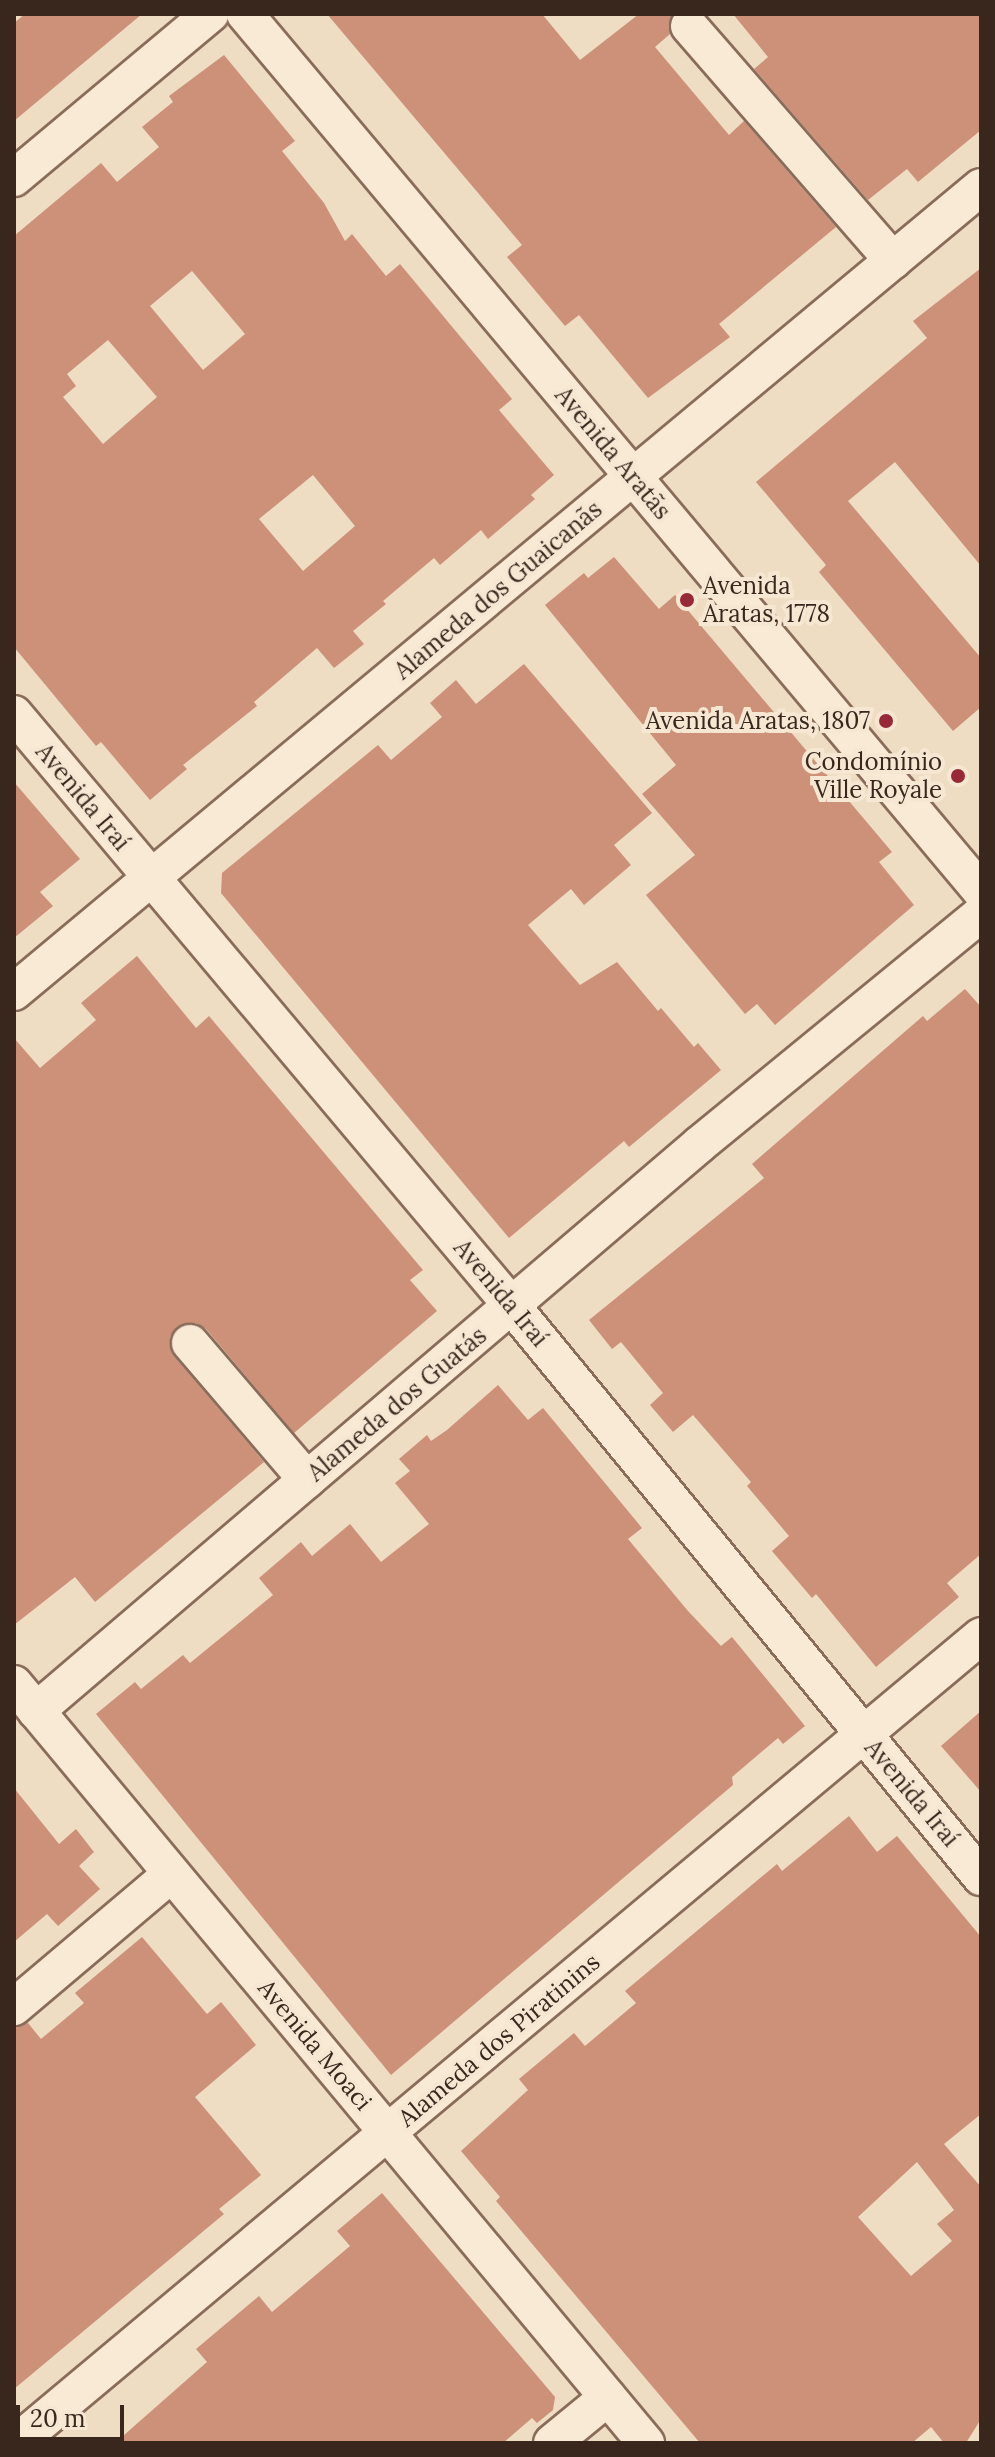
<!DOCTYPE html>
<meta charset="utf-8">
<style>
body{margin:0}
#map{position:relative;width:995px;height:2457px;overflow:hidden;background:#eedcc3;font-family:Lora,serif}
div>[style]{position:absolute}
.building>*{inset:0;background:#cd9078}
.roads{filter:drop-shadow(2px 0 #896c5a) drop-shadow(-2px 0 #896c5a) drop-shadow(0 2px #896c5a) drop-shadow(0 -2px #896c5a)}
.minor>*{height:36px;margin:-18px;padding:0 18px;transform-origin:18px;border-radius:18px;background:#f9ead6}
.dots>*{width:22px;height:22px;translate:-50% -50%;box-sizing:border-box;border:4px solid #f6e7d3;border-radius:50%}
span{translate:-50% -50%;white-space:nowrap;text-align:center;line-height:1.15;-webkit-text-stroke:8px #f6e7d3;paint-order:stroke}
.street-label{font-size:24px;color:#39271e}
.poi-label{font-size:24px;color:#39271e}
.left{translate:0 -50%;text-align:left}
.right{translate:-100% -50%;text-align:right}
.frame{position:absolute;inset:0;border:16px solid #39271e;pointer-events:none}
.scale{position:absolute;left:16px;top:2405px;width:108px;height:36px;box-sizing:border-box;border:4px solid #39271e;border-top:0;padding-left:10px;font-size:24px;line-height:28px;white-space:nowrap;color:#39271e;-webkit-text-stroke:6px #f6e7d3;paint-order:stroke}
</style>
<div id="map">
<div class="building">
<i style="clip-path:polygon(25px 14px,142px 14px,14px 121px,14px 23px)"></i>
<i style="clip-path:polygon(327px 14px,542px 14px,580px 60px,639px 14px,672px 14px,670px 34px,655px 47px,729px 135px,744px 121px,836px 227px,719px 324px,730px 337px,648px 398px,579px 315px,565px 326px,507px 257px,522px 245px)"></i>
<i style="clip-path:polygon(733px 14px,981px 14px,981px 130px,918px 182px,907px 169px,868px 200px,754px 69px,768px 57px)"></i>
<i style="clip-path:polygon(evenodd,224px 55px,295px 141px,282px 151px,324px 203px,345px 241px,352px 234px,386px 276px,400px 264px,512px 399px,499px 410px,554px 475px,531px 495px,535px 499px,488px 539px,481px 530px,440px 565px,434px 558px,383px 601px,386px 604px,353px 631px,364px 644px,334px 668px,317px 648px,254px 702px,257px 706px,183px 765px,187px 769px,150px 800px,101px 742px,96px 746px,14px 647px,14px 236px,101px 163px,117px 182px,159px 147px,142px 127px,173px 102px,169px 96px,224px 55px,192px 271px,245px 334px,203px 370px,150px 306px,192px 271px,224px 55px,108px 340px,157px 397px,103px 444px,63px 397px,76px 386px,67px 374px,108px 340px,224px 55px,313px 475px,355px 526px,303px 571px,259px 519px,313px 475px)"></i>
<i style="clip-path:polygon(981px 268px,981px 566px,895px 462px,848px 501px,981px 658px,981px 707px,953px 731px,819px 572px,826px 565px,756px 482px,927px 338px,913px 321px)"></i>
<i style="clip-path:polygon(614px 557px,659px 609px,675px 595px,892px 852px,879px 862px,914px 905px,775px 1025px,757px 1004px,745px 1014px,646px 895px,695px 855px,642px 794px,676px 765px,545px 605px,584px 573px,588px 578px)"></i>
<i style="clip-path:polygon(524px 664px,652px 813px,614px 845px,631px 865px,584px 905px,571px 889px,528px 925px,580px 985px,617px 962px,658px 1011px,661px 1008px,694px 1047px,698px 1043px,721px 1070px,629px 1147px,624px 1141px,509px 1238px,221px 893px,222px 873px,378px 745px,391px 760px,442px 717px,430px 703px,456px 680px,476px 704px)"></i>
<i style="clip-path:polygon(14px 782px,80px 859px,40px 892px,53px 906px,14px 938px)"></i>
<i style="clip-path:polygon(137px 956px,196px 1028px,209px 1016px,369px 1206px,423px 1270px,410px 1280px,437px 1311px,294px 1433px,206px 1329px,196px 1323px,177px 1327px,170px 1337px,174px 1356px,264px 1462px,95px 1602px,75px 1577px,14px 1625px,14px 1038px,40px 1068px,96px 1020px,81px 1003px)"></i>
<i style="clip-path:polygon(965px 989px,981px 1007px,981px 1554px,947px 1583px,959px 1597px,876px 1667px,816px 1594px,812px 1598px,772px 1551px,789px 1536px,747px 1486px,751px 1482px,693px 1415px,673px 1432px,650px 1405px,663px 1393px,621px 1342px,612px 1349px,589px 1320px,764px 1178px,752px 1164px,923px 1016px,927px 1021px)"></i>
<i style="clip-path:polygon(498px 1385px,528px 1420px,543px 1408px,642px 1528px,628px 1539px,688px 1611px,721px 1646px,732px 1637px,805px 1726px,783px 1744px,778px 1738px,732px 1777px,733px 1785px,391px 2075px,96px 1714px,135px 1682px,141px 1689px,183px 1655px,190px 1663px,273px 1595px,259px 1578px,301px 1542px,312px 1556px,350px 1524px,381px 1562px,429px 1524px,395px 1483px,410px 1471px,399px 1459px,427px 1435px,431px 1441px,447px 1430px)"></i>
<i style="clip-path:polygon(981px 1711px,981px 1792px,941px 1746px)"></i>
<i style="clip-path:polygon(14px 1788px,59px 1844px,76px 1829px,94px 1852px,79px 1866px,100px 1889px,58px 1926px,47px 1914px,14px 1942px)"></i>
<i style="clip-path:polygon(evenodd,849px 1816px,877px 1852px,897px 1836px,981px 1937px,981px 2114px,944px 2144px,981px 2187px,981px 2419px,966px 2443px,944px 2443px,931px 2427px,912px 2443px,700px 2443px,496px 2201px,500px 2197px,461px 2151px,528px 2090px,519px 2079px,574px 2033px,585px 2046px,636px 2003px,625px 1991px,777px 1864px,782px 1871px,849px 1816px,917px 2162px,954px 2210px,937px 2224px,952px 2241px,911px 2276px,858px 2217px,917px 2162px)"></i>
<i style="clip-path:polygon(142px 1937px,207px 2014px,221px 2002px,256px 2045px,195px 2097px,261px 2175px,219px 2209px,224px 2214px,14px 2389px,14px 2027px,28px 2023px,41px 2039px,84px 2003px,75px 1993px)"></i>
<i style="clip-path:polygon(382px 2193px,555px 2397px,553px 2410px,537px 2423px,532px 2418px,503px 2443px,115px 2443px,207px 2362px,196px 2349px,259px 2296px,272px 2312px,350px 2246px,337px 2231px)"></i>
</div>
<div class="roads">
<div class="minor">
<i style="left:245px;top:14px;width:1145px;rotate:50deg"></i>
<i style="left:689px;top:26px;width:311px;rotate:49deg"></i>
<i style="left:14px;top:178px;width:256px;rotate:-39.9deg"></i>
<i style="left:14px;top:714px;width:774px;rotate:49.93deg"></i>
<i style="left:512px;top:1306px;width:739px;rotate:50.6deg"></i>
<i style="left:14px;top:992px;width:1258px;rotate:-39.78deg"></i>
<i style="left:190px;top:1343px;width:180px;rotate:49.5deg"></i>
<i style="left:14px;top:1684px;width:988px;rotate:50.22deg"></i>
<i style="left:36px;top:1711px;width:873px;rotate:-40.49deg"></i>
<i style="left:700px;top:1144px;width:363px;rotate:-39.3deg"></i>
<i style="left:14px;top:2007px;width:204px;rotate:-40.2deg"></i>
<i style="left:16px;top:2443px;width:1258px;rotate:-39.9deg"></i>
<i style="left:552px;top:2443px;width:72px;rotate:-39.4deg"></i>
</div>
</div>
<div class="dots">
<i style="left:687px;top:600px;background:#982938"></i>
<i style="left:886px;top:721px;background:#982938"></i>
<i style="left:958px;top:776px;background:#982938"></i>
</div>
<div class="street-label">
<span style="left:613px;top:453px;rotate:50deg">Avenida Aratãs</span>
<span style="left:498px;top:590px;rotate:-40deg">Alameda dos Guaicanãs</span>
<span style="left:83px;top:797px;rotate:50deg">Avenida Iraí</span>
<span style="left:501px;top:1293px;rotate:50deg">Avenida Iraí</span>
<span style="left:397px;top:1404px;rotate:-40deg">Alameda dos Guatás</span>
<span style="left:912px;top:1793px;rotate:50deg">Avenida Iraí</span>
<span style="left:499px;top:2040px;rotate:-40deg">Alameda dos Piratinins</span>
<span style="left:315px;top:2045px;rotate:50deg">Avenida Moaci</span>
</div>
<div class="poi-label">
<span class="left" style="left:703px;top:600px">Avenida<br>Aratas, 1778</span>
<span class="right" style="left:870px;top:721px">Avenida Aratas, 1807</span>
<span class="right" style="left:942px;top:776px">Condomínio<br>Ville Royale</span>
</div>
<div class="frame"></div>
<div class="scale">20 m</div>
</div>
